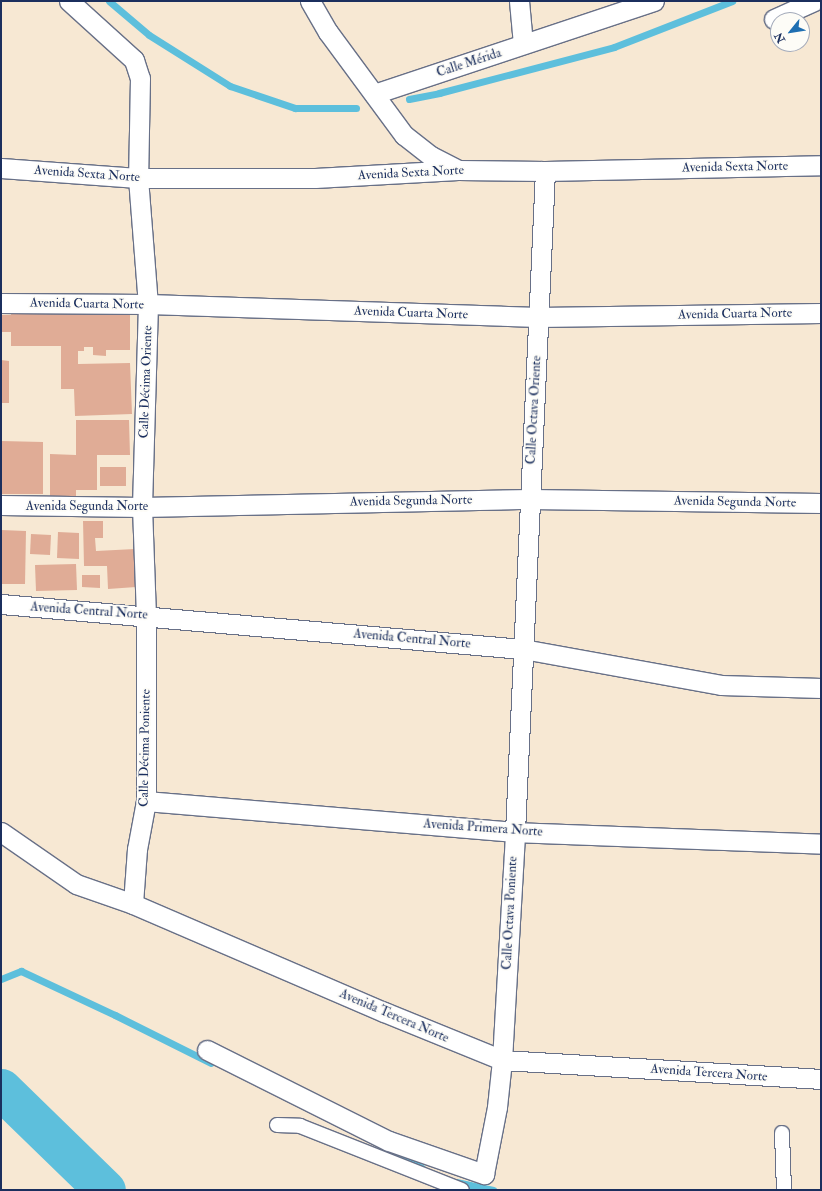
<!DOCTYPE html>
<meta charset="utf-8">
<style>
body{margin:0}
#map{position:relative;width:822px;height:1191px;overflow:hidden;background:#f7e8d3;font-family:"IM FELL Double Pica",serif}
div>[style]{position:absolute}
.stream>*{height:7px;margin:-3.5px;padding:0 3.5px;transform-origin:3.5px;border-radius:3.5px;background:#5dbfdc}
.river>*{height:41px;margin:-20.5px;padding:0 20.5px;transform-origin:20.5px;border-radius:20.5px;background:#5dbfdc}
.building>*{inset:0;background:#e0ac96}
.roads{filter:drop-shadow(1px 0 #687087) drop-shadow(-1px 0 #687087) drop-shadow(0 1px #687087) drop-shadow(0 -1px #687087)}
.pedestrian>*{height:14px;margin:-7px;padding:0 7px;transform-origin:7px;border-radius:7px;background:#fff}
.minor>*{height:19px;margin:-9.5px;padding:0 9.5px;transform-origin:9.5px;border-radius:9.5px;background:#fff}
span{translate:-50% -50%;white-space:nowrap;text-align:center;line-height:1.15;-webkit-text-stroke:3.5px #fdfcf7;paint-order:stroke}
.street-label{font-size:13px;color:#1b2f5e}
.frame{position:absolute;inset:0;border:2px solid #1b2f5e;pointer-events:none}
.north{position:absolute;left:770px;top:12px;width:40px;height:40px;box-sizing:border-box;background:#fdfcf7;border:1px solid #a3aaba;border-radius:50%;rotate:240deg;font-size:11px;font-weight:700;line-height:16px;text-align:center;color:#1b2f5e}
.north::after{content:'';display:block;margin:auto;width:14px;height:18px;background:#1f6fb2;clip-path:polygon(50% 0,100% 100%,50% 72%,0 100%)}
</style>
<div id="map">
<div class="stream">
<i style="left:109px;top:1px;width:52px;rotate:40.4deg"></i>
<i style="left:149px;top:35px;width:96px;rotate:32.2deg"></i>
<i style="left:230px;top:86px;width:69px;rotate:18.7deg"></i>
<i style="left:295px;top:108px;width:61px"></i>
<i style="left:409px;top:99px;width:31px;rotate:-11deg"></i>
<i style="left:439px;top:93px;width:181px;rotate:-14.7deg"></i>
<i style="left:614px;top:47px;width:127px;rotate:-21.3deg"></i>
<i style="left:1px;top:979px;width:22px;rotate:-22deg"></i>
<i style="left:21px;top:971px;width:104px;rotate:25.1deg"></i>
<i style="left:115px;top:1015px;width:107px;rotate:26.6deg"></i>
<i style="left:382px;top:1147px;width:45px;rotate:27.7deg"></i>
<i style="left:456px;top:1182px;width:38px;rotate:12deg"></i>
</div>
<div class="river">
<i style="left:1px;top:1089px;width:145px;rotate:44.2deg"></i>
</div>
<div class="building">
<i style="clip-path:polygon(11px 311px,130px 312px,130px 350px,106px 350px,106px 356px,93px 355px,93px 347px,84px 347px,84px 351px,78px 351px,78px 364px,130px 363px,132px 414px,75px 416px,74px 389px,61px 389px,61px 346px,11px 346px,11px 332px,1px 332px,1px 315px,11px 315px)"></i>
<i style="clip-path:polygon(1px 360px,9px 361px,9px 403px,1px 403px)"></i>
<i style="clip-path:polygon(76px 420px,129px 420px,130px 455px,97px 455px,97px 490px,76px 490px,76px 496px,50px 496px,50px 454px,76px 455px)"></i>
<i style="clip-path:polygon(1px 441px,43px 442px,43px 494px,1px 494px)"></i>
<i style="clip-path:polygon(100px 467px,126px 467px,126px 486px,100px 486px)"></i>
<i style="clip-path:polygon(83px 521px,103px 521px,103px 538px,95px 538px,96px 551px,135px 549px,136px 587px,108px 589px,107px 566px,84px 566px)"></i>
<i style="clip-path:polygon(1px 530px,26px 531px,25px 584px,1px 584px)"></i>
<i style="clip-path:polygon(58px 532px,79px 533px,79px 559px,57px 558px)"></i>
<i style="clip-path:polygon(31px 534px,51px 535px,50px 555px,30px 554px)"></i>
<i style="clip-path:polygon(76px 564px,77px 590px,36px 591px,35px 565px)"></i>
<i style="clip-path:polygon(82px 575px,100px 575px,100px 588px,82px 587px)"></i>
</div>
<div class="roads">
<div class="pedestrian">
<i style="left:277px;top:1125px;width:23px;rotate:2deg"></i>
<i style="left:300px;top:1126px;width:174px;rotate:21.6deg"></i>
<i style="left:782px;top:1133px;width:57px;rotate:88deg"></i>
</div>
<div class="minor">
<i style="left:69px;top:1px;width:88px;rotate:42.2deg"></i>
<i style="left:134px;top:60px;width:19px;rotate:72deg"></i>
<i style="left:140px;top:78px;width:100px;rotate:91.1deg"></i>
<i style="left:138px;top:178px;width:126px;rotate:85.5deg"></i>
<i style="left:148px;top:304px;width:203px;rotate:91.7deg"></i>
<i style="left:142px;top:507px;width:108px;rotate:87.9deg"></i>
<i style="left:146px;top:615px;width:186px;rotate:90deg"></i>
<i style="left:146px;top:801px;width:49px;rotate:100.6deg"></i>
<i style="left:137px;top:849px;width:55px;rotate:94.2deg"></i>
<i style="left:310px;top:1px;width:36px;rotate:60deg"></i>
<i style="left:328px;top:32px;width:128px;rotate:53.6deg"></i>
<i style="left:404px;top:135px;width:34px;rotate:38deg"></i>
<i style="left:431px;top:156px;width:29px;rotate:27deg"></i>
<i style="left:519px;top:1px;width:43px;rotate:84.7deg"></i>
<i style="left:774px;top:19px;width:44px;rotate:-24.2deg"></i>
<i style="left:374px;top:94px;width:295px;rotate:-18.4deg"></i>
<i style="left:1px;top:168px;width:137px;rotate:4.2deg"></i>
<i style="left:138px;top:178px;width:177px"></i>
<i style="left:315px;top:178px;width:143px;rotate:-3.2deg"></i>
<i style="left:458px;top:170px;width:87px;rotate:0.7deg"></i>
<i style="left:545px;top:171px;width:276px;rotate:-1.2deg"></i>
<i style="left:1px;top:303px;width:147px;rotate:0.4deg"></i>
<i style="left:148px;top:304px;width:390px;rotate:1.9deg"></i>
<i style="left:538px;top:317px;width:283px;rotate:-0.8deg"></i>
<i style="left:1px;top:505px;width:141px;rotate:0.8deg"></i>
<i style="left:142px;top:507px;width:388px;rotate:-1.2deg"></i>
<i style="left:530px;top:499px;width:291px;rotate:0.8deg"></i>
<i style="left:1px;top:604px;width:524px;rotate:4.93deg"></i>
<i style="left:523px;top:649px;width:201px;rotate:10.3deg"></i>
<i style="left:721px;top:685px;width:100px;rotate:1.7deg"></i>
<i style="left:146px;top:801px;width:370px;rotate:4.8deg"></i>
<i style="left:515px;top:832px;width:306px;rotate:2.2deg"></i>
<i style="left:1px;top:832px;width:91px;rotate:34.7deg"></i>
<i style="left:76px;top:884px;width:60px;rotate:19.3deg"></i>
<i style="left:133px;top:904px;width:273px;rotate:23.3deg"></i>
<i style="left:384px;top:1012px;width:127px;rotate:22.1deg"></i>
<i style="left:502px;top:1060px;width:320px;rotate:3.4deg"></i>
<i style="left:207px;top:1050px;width:203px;rotate:26.6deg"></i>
<i style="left:389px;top:1141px;width:101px;rotate:19.2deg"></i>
<i style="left:484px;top:1174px;width:68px;rotate:-79deg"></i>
<i style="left:497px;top:1107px;width:47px;rotate:-83.9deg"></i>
<i style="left:502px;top:1060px;width:228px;rotate:-86.7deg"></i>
<i style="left:515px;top:832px;width:662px;rotate:-87.4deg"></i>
</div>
</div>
<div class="street-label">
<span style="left:469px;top:63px;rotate:-18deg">Calle Mérida</span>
<span style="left:735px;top:167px;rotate:-1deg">Avenida Sexta Norte</span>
<span style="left:411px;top:173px;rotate:-3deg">Avenida Sexta Norte</span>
<span style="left:87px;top:174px;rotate:4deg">Avenida Sexta Norte</span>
<span style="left:87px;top:304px;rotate:1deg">Avenida Cuarta Norte</span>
<span style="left:411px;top:313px;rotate:2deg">Avenida Cuarta Norte</span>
<span style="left:735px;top:314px;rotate:-1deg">Avenida Cuarta Norte</span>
<span style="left:146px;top:382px;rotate:-88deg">Calle Décima Oriente</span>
<span style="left:534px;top:410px;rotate:-87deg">Calle Octava Oriente</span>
<span style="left:411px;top:501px;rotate:-1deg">Avenida Segunda Norte</span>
<span style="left:735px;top:502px;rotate:1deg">Avenida Segunda Norte</span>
<span style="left:87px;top:506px">Avenida Segunda Norte</span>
<span style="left:89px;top:611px;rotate:4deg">Avenida Central Norte</span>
<span style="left:412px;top:639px;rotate:5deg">Avenida Central Norte</span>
<span style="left:145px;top:748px;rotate:-89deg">Calle Décima Poniente</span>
<span style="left:483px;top:828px;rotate:4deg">Avenida Primera Norte</span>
<span style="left:510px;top:913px;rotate:-87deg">Calle Octava Poniente</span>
<span style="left:394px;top:1016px;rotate:23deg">Avenida Tercera Norte</span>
<span style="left:709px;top:1073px;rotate:4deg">Avenida Tercera Norte</span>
</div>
<div class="frame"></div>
<div class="north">N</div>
</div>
